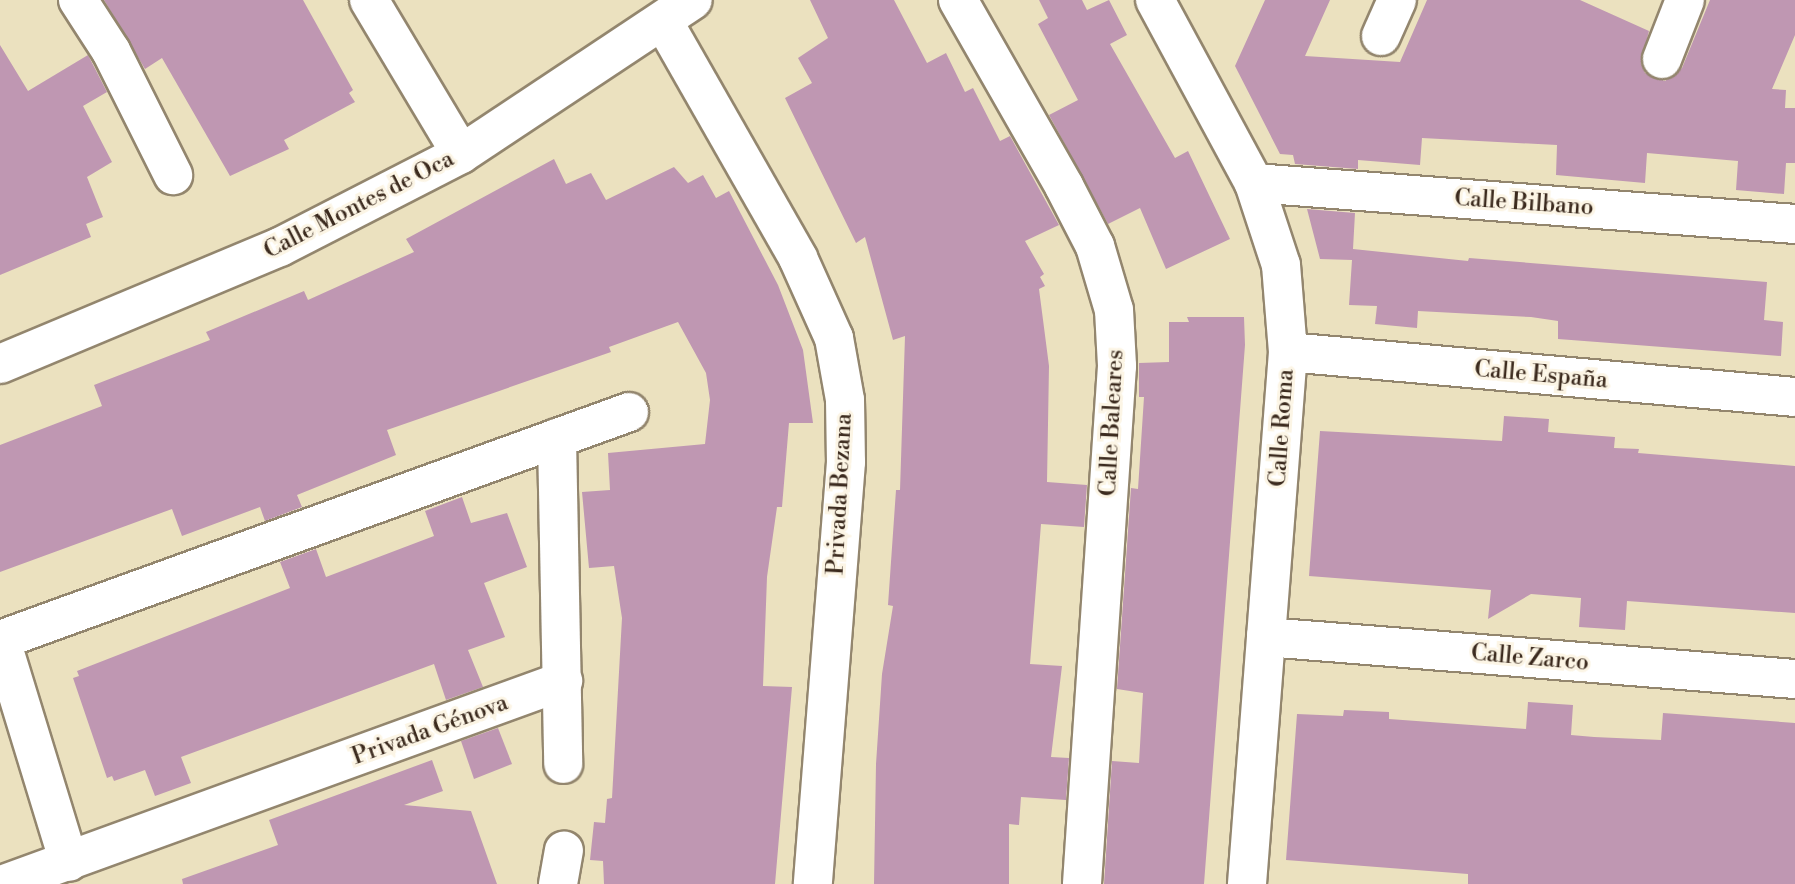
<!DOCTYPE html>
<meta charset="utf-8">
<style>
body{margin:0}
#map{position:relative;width:1795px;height:884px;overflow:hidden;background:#ebe1bf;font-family:"Libre Bodoni",serif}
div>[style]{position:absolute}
.building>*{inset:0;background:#bf97b2}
.roads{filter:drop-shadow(2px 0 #93866e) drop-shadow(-2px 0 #93866e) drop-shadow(0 2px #93866e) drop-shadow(0 -2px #93866e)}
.minor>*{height:38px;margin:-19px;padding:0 19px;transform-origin:19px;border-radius:19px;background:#fff}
.tertiary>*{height:38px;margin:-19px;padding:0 19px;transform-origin:19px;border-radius:19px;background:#fff}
span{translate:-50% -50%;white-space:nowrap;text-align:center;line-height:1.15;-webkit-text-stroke:6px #fcf5e5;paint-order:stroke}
.street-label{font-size:23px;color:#3b2a1e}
</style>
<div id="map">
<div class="building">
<i style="clip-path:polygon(104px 0,303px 0,353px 90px,349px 93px,355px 102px,284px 140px,289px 149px,230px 176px,162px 58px,145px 69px)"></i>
<i style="clip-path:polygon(810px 0,894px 0,927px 63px,946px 53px,965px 92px,973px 88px,1000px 141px,1010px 136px,1059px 225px,1025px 241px,1044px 274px,1040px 277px,1045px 286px,1039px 289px,1049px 366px,1047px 482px,1087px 485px,1084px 527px,1041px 524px,1030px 664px,1062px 666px,1051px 757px,1069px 758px,1066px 800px,1021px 797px,1019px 825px,1009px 824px,1009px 884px,874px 884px,876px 764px,882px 674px,893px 606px,888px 605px,896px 490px,900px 490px,905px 336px,893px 340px,865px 237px,856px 243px,785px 98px,812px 83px,798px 58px,828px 38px)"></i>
<i style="clip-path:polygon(1039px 0,1082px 0,1087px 10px,1109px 0,1127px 35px,1110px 44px,1175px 158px,1188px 151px,1230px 239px,1166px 269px,1140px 208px,1108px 224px,1049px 115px,1078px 100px,1038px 24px,1048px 18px)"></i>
<i style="clip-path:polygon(1265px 0,1330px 0,1305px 56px,1400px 62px,1427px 0,1580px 0,1649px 31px,1641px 63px,1645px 73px,1665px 81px,1682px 68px,1710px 0,1795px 0,1795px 35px,1772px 89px,1786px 90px,1785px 108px,1795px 108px,1795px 163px,1786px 163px,1784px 194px,1736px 190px,1738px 161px,1647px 153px,1645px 183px,1556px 175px,1557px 145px,1422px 138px,1420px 165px,1358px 160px,1358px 169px,1295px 164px,1293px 155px,1280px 154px,1235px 66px)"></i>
<i style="clip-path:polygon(0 45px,28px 91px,88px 55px,107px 92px,83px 106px,112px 162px,87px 177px,103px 217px,86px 224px,91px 237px,0 275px)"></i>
<i style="clip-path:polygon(554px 159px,566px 184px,591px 173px,606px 200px,674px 167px,688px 183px,703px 175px,716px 198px,729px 191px,778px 285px,803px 350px,813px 423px,789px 423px,782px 507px,777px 507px,767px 577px,763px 686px,792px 687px,775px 884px,604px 884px,603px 861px,590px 860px,594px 822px,605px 823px,607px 799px,612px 798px,622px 618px,614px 566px,589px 568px,582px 492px,610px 490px,608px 453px,705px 444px,710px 400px,706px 373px,678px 322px,609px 347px,611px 352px,387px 430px,396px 455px,297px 495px,302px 507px,265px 521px,260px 507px,182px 536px,172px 509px,0 572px,0 445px,102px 406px,94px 385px,210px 340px,206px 332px,304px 291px,308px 300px,414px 252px,406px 239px)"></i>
<i style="clip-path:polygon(1307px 209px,1355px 213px,1353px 249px,1468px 261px,1469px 258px,1767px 282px,1764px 320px,1783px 322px,1781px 356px,1558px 339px,1558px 321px,1531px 317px,1418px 311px,1417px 328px,1375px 324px,1377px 306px,1349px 305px,1352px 260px,1320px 259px)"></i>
<i style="clip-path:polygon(1187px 317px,1244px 317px,1245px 345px,1204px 884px,1104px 884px,1112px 761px,1139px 763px,1143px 693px,1117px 689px,1131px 488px,1138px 489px,1144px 397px,1139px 397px,1139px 363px,1169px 362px,1169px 322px,1189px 322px)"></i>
<i style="clip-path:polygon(1504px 416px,1549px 419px,1548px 432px,1615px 437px,1614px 448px,1639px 449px,1638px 453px,1795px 466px,1795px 613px,1627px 601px,1625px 630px,1579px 627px,1581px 598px,1531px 594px,1488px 619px,1491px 590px,1309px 576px,1320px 431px,1502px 441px)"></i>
<i style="clip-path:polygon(462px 497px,471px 523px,507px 513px,527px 567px,484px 583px,505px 637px,468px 650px,483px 687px,446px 700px,434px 664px,181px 757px,191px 783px,155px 796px,145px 770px,114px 781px,112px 776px,107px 778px,73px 678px,79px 676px,77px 671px,290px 588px,280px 562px,316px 549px,326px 577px,434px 536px,425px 511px)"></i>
<i style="clip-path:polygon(1528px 702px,1573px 705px,1571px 735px,1594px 737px,1661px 740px,1663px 713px,1795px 723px,1795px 884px,1468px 884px,1468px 874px,1286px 860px,1297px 714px,1343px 716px,1344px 710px,1389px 712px,1389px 719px,1526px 729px)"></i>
<i style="clip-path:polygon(498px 728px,512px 764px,474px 779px,461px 741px)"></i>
<i style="clip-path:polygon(432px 760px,443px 791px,404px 805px,471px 811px,497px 884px,183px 884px,182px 879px,278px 845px,269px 820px)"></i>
</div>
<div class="roads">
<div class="minor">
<i style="left:78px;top:0;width:61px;rotate:57.1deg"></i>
<i style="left:111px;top:51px;width:139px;rotate:63.4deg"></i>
<i style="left:369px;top:0;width:179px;rotate:59.1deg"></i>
<i style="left:958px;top:0;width:214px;rotate:60.3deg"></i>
<i style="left:1064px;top:186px;width:68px;rotate:62.7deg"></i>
<i style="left:1095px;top:246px;width:67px;rotate:73.5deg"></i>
<i style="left:1114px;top:310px;width:56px;rotate:86.9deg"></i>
<i style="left:1117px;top:366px;width:519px;rotate:93.87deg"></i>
<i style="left:1155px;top:0;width:208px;rotate:61.6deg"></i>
<i style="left:1254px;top:183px;width:86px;rotate:71.8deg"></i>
<i style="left:1281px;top:265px;width:87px;rotate:85.4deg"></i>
<i style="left:1288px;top:352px;width:534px;rotate:94.41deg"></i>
<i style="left:663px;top:21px;width:273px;rotate:60.3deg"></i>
<i style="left:798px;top:258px;width:88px;rotate:65.8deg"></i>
<i style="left:834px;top:338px;width:63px;rotate:79.9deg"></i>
<i style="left:845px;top:400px;width:62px;rotate:89.1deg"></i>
<i style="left:846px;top:462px;width:423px;rotate:94.5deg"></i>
<i style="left:1381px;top:36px;width:39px;rotate:-66deg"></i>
<i style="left:1662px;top:59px;width:63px;rotate:-68.7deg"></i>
<i style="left:1254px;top:183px;width:543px;rotate:4.33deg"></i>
<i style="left:1288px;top:352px;width:509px;rotate:5.07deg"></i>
<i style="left:557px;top:438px;width:326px;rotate:88.9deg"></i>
<i style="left:1266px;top:637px;width:531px;rotate:4.54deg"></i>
<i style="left:0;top:640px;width:669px;rotate:-19.92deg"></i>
<i style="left:1px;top:640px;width:232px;rotate:73deg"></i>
<i style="left:4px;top:884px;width:595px;rotate:-19.96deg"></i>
<i style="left:558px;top:884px;width:34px;rotate:-80deg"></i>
</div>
<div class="tertiary">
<i style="left:0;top:364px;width:303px;rotate:-22.7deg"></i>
<i style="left:280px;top:247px;width:203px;rotate:-27.2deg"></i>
<i style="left:461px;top:154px;width:278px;rotate:-33.6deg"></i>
</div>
</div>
<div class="street-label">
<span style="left:1524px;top:203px;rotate:4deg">Calle Bilbano</span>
<span style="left:359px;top:205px;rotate:-27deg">Calle Montes de Oca</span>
<span style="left:1541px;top:375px;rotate:5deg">Calle España</span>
<span style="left:1112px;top:423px;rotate:-87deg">Calle Baleares</span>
<span style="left:1282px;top:428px;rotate:-86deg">Calle Roma</span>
<span style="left:840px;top:494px;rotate:-87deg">Privada Bezana</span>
<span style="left:1530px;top:658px;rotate:5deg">Calle Zarco</span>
<span style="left:430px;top:730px;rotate:-20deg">Privada Génova</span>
</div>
</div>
